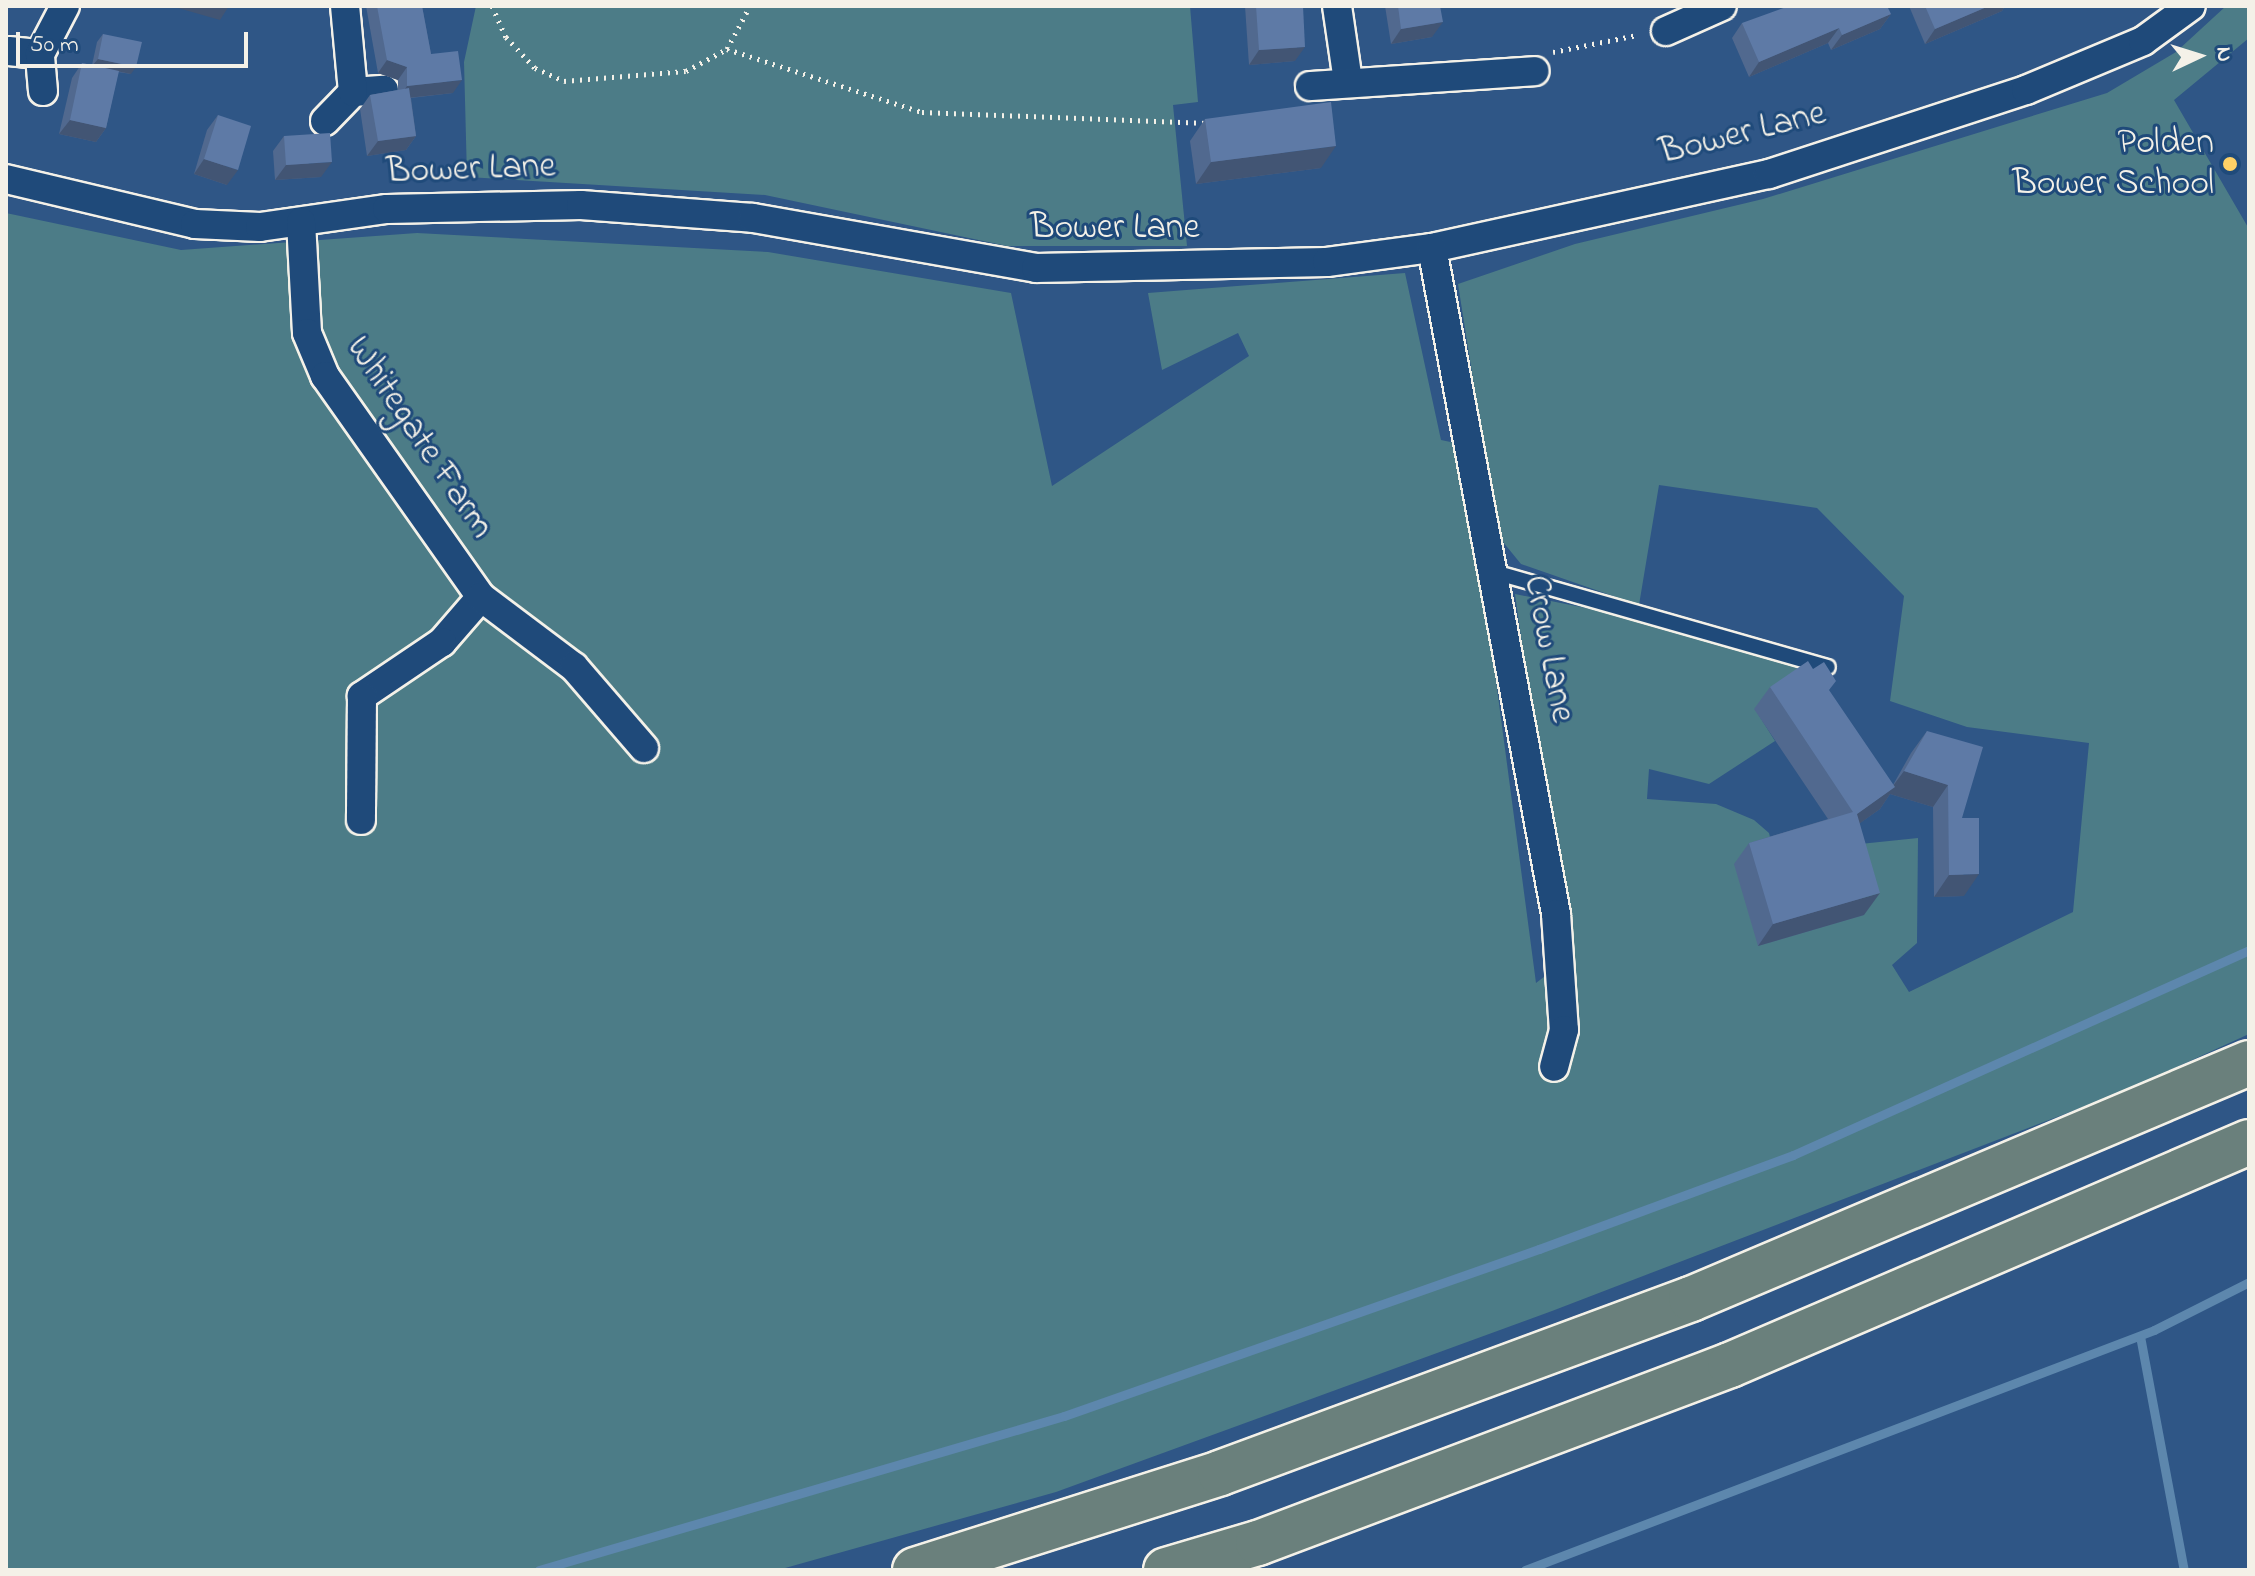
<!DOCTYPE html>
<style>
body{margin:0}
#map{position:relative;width:2255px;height:1576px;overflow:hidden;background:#2f5686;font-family:"Indie Flower",sans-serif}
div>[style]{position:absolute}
.green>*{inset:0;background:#4c7c87}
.stream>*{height:9px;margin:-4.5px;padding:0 4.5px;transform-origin:4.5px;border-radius:4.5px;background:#5d87ad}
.path>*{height:5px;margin-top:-2.5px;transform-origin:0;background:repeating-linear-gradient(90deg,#f4f1e8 0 2px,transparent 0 8px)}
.roads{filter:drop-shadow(2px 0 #f4f1e8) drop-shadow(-2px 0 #f4f1e8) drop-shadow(0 2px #f4f1e8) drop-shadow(0 -2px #f4f1e8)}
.lane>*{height:14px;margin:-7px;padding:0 7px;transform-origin:7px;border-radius:7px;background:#1f4a7a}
.street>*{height:28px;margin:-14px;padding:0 14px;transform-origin:14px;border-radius:14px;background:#1f4a7a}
.highway>*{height:44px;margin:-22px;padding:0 22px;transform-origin:22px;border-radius:22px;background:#6a807c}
.wall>*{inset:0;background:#51698f}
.shaded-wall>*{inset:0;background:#425574}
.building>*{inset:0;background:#5e7aa6}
.dots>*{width:22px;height:22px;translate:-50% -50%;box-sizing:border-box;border:4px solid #1f4a7a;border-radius:50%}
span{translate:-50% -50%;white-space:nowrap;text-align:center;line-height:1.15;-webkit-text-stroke:6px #1f4a7a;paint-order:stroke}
.street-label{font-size:36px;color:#f4f1e8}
.poi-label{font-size:36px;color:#f4f1e8}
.right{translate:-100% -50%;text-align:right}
.frame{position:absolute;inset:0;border:8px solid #f4f1e8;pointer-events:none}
.north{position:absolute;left:2159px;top:16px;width:80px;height:80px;-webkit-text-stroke:6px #1f4a7a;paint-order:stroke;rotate:86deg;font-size:22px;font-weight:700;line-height:32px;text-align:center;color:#f4f1e8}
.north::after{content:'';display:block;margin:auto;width:28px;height:36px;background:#f4f1e8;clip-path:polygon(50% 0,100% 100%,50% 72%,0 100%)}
.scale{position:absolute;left:16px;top:32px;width:232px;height:36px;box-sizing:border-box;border:4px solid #f4f1e8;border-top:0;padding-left:10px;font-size:24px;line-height:28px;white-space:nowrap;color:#f4f1e8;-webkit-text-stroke:6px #1f4a7a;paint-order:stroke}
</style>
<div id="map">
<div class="green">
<i style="clip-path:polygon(476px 6px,1190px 6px,1198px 102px,1173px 105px,1187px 246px,1007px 246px,765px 195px,467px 177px,464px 62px)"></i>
<i style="clip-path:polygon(evenodd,2226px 6px,2249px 6px,2249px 38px,2174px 100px,2249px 229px,2249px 1034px,2122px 1092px,1552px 1311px,1056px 1492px,778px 1570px,6px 1570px,6px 213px,181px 250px,417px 233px,768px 252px,1011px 293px,1052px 486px,1249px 356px,1238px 333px,1162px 370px,1148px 293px,1405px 273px,1441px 440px,1484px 449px,1458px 284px,1575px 244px,1763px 199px,2107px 93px,2176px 52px,2226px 6px,1454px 454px,1487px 459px,1503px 542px,1521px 564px,1639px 605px,1659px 485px,1817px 508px,1904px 596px,1890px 701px,1967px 727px,2089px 743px,2073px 912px,1909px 992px,1892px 965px,1917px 943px,1918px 838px,1774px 853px,1769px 833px,1754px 820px,1716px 804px,1647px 799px,1649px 769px,1709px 784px,1775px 741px,1755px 709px,1809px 669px,1637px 618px,1515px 594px,1566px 960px,1536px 983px,1482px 575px,1454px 454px)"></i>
</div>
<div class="stream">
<i style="left:2140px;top:1336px;width:238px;rotate:79.4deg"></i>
<i style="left:539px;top:1570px;width:547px;rotate:-16.35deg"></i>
<i style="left:1064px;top:1416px;width:504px;rotate:-19.37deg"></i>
<i style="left:1539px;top:1249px;width:271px;rotate:-20.3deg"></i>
<i style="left:1793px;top:1155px;width:500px;rotate:-24.2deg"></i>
<i style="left:1525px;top:1570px;width:673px;rotate:-20.88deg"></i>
<i style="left:2154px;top:1330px;width:106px;rotate:-26.8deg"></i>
</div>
<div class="path">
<i style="left:492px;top:6px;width:34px;rotate:66deg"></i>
<i style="left:506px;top:37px;width:42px;rotate:46.9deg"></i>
<i style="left:535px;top:68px;width:32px;rotate:24deg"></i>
<i style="left:564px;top:81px;width:122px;rotate:-4.7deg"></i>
<i style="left:686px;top:71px;width:47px;rotate:-28.2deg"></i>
<i style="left:727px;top:49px;width:49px;rotate:-61.9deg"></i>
<i style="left:727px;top:49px;width:205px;rotate:17.9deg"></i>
<i style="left:922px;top:112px;width:285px;rotate:2.2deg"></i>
<i style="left:1553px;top:52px;width:86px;rotate:-11.4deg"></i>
</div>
<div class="roads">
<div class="lane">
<i style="left:1494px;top:572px;width:347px;rotate:15.9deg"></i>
</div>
<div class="street">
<i style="left:1337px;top:6px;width:76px;rotate:81.7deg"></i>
<i style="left:1666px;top:31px;width:61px;rotate:-24.1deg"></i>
<i style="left:9px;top:51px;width:31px;rotate:6deg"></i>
<i style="left:1310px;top:86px;width:225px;rotate:-3.8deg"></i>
<i style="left:43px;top:91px;width:37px;rotate:-95deg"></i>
<i style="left:40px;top:54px;width:54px;rotate:-62.5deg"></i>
<i style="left:353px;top:92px;width:31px;rotate:-4deg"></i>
<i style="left:325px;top:121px;width:40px;rotate:-46deg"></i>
<i style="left:353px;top:92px;width:86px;rotate:-95.3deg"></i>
<i style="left:6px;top:179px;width:194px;rotate:13.4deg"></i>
<i style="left:195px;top:224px;width:65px;rotate:2.6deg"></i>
<i style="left:260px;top:227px;width:128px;rotate:-8.1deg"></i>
<i style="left:387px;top:209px;width:194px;rotate:-1.2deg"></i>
<i style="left:581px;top:205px;width:172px;rotate:4.3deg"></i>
<i style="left:753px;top:218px;width:287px;rotate:10deg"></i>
<i style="left:1036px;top:268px;width:291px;rotate:-1.2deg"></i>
<i style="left:1327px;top:262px;width:106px;rotate:-7.6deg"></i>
<i style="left:1432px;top:248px;width:345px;rotate:-12.4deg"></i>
<i style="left:1769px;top:174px;width:270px;rotate:-18.1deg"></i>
<i style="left:2026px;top:90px;width:127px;rotate:-22.7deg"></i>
<i style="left:2143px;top:41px;width:59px;rotate:-36.1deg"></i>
<i style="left:301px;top:222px;width:111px;rotate:86.9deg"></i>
<i style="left:307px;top:333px;width:47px;rotate:67.3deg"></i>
<i style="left:325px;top:376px;width:271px;rotate:54.8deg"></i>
<i style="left:481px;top:597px;width:60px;rotate:130.9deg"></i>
<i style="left:442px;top:642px;width:97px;rotate:146deg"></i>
<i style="left:362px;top:696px;width:124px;rotate:90.5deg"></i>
<i style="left:1432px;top:248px;width:677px;rotate:79.45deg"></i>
<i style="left:1556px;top:914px;width:116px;rotate:86.1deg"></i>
<i style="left:1564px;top:1030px;width:38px;rotate:105deg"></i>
<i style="left:481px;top:597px;width:116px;rotate:37deg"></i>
<i style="left:574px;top:667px;width:107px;rotate:49.2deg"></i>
</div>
<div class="highway">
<i style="left:915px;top:1570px;width:320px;rotate:-17.6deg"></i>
<i style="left:1220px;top:1473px;width:502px;rotate:-20.28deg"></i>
<i style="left:1691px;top:1299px;width:606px;rotate:-22.93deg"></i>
<i style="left:1166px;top:1570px;width:96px;rotate:-16.4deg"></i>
<i style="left:1258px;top:1543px;width:504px;rotate:-20.66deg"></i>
<i style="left:1730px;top:1365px;width:565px;rotate:-23.25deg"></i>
</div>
</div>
<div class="wall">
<i style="clip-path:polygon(366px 6px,422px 6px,431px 54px,453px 93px,411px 98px,416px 136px,406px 150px,367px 156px,360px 109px,370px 95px,398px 90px,398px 80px,378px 73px)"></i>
<i style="clip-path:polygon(1245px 6px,1303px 6px,1295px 61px,1249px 65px)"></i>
<i style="clip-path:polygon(1385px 6px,1440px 6px,1432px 37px,1391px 44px)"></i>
<i style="clip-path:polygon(1909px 6px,2005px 6px,2002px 11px,1925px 44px)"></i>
<i style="clip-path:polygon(1891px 14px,1880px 29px,1831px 50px,1828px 43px,1749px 77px,1732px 38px,1742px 23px)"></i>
<i style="clip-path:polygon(103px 34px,131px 74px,118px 72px,106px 128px,96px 142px,59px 134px,72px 78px,82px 63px,92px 65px,97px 42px)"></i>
<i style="clip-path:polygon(218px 115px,227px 185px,194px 174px,207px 130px)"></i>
<i style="clip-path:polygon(1205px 119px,1321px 168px,1196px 184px,1190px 141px)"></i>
<i style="clip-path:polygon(284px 136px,321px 177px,275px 180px,273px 151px)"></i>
<i style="clip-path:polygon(1813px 669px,1893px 785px,1911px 753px,1927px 731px,1962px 818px,1964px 896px,1934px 897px,1933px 807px,1890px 794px,1880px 809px,1860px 823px,1864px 915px,1758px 946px,1734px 864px,1749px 843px,1828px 819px,1754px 709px,1770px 687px)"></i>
</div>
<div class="shaded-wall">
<i style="clip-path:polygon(171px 6px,229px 6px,220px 20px)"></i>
<i style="clip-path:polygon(1989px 6px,2005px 6px,2002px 11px,1925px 44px,1935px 29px)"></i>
<i style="clip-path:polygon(1891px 14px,1880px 29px,1831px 50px,1842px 35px)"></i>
<i style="clip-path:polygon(1443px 22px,1432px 37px,1391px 44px,1401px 29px)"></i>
<i style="clip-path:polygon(1839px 28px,1828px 43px,1749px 77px,1759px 62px)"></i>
<i style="clip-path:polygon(1305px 47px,1295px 61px,1249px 65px,1259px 50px)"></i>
<i style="clip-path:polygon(98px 59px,136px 67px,131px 74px,92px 66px)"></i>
<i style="clip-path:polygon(387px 60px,407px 67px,398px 80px,378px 73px)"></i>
<i style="clip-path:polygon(462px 80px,453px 93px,398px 99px,407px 86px)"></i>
<i style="clip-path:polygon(70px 120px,106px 128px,96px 142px,59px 134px)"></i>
<i style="clip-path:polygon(416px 136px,406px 150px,367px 156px,378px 141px)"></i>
<i style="clip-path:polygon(1336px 146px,1321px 168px,1196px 184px,1211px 162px)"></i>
<i style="clip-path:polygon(204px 159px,238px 170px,227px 185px,194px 174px)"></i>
<i style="clip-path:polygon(332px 162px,321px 177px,275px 180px,286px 165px)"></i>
<i style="clip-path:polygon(1904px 771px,1948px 785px,1933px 807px,1890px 794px,1880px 809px,1842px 836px,1857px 814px,1890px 790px)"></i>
<i style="clip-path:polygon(1979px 874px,1964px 896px,1934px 897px,1949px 875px)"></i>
<i style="clip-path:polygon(1880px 893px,1864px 915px,1758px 946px,1773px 924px)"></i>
</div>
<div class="building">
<i style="clip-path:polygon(377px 6px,422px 6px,431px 54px,458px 51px,462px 80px,407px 86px,407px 67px,387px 60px)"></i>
<i style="clip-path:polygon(1256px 6px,1303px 6px,1305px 47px,1259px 50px)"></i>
<i style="clip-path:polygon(1398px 6px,1440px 6px,1443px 22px,1401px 29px)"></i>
<i style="clip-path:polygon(1789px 6px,1887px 6px,1891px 14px,1842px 35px,1839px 28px,1759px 62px,1742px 23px)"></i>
<i style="clip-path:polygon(1925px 6px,1989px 6px,1935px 29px)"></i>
<i style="clip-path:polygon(103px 34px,142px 42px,136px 67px,98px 59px)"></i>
<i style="clip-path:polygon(82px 63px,119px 71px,106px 128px,70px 120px)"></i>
<i style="clip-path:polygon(409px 88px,416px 136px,378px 141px,370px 95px)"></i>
<i style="clip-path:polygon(1331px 102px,1336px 146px,1211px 162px,1205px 119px)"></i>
<i style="clip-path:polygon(218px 115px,251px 126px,238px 170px,204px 159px)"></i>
<i style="clip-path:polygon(330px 133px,332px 162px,286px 165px,284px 136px)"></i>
<i style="clip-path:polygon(1808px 661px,1813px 669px,1824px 662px,1836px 681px,1829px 690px,1895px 787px,1857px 814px,1880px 893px,1773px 924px,1749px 843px,1853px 812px,1770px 687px)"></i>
<i style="clip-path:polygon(1927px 731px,1983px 747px,1962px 818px,1979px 818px,1979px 874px,1949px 875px,1948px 785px,1904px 771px)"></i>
</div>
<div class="dots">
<i style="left:2230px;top:164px;background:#ffd166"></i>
</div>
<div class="street-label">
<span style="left:1743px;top:134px;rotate:-14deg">Bower Lane</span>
<span style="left:471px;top:170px;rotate:-2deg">Bower Lane</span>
<span style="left:1115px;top:229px">Bower Lane</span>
<span style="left:419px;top:438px;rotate:56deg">Whitegate Farm</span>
<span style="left:1548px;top:649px;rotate:79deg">Crow Lane</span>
</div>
<div class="poi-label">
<span class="right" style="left:2214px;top:164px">Polden<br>Bower School</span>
</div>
<div class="frame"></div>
<div class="north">N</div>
<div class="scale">50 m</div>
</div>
